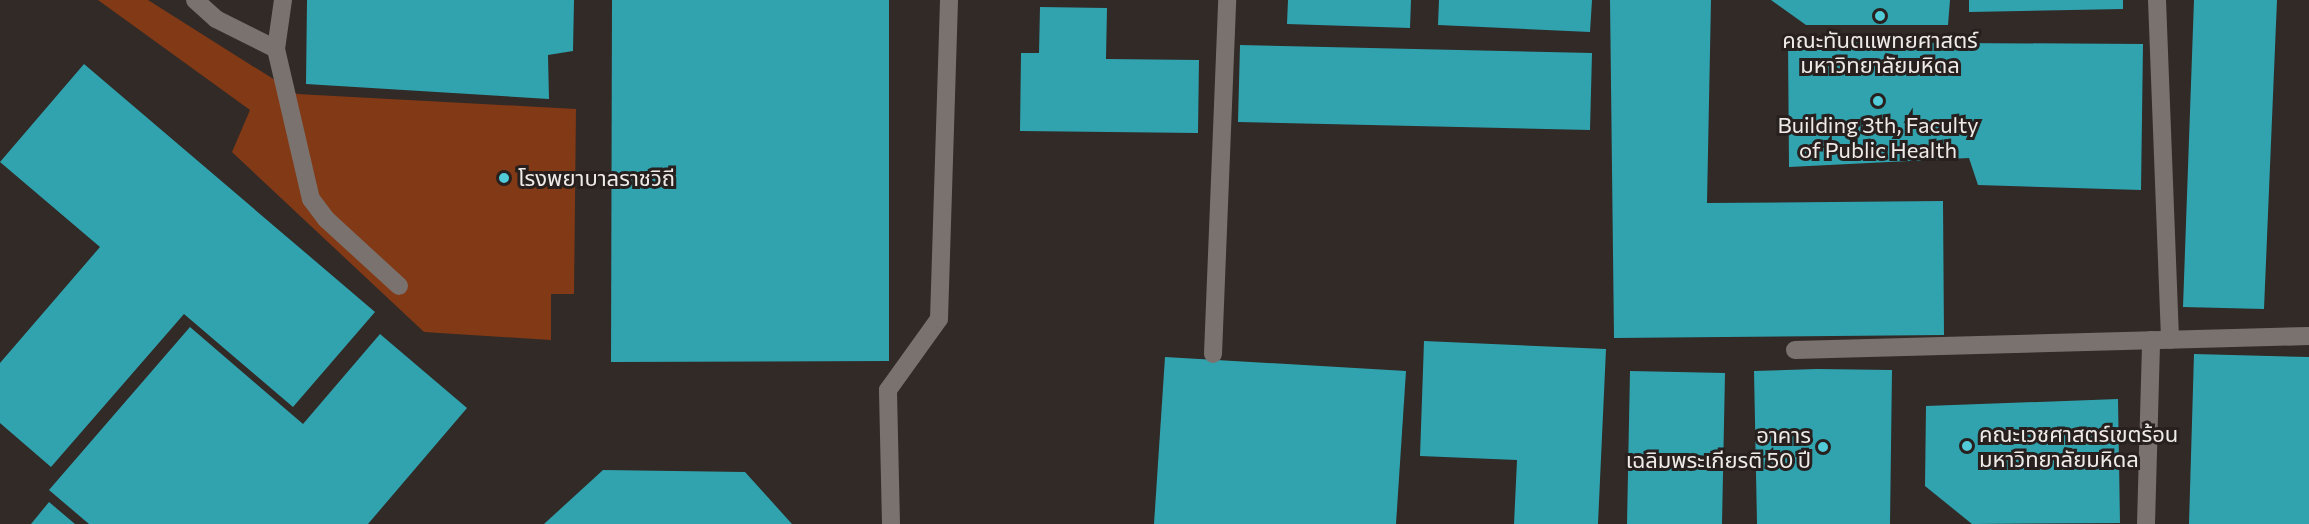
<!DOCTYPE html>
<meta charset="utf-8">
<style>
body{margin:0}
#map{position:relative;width:2309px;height:524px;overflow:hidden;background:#312a27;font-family:Commissioner,"Noto Sans Thai",sans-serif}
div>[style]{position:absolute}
.green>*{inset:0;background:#823915}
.building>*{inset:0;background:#30a3af}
.minor>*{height:18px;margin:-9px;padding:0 9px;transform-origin:9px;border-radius:9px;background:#7a726f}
.dots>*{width:16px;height:16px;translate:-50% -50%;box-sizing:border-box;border:3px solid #27201e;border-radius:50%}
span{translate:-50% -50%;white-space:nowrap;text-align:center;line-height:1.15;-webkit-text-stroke:6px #27201e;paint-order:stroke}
.poi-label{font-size:22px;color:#efebe9}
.left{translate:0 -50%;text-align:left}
.right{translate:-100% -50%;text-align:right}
</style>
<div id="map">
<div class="green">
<i style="clip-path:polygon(98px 0,148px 0,297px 94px,576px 109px,574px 294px,551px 294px,551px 340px,424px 332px,232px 152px,250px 110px)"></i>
</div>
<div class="building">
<i style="clip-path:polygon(307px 0,574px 0,573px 51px,548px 55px,549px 99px,306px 84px)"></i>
<i style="clip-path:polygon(612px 0,889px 0,889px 361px,611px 362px)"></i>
<i style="clip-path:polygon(1288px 0,1411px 0,1410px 28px,1287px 24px)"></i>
<i style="clip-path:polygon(1439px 0,1592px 0,1590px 32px,1438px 25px)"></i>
<i style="clip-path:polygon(1610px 0,1711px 0,1707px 203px,1943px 201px,1944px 335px,1614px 338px)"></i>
<i style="clip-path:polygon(1771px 0,1950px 0,1948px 25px,1806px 25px)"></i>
<i style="clip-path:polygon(1969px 0,2123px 0,2123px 9px,1969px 12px)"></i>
<i style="clip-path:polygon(2194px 0,2277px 0,2264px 309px,2183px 307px)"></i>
<i style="clip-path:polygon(1040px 7px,1107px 8px,1106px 59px,1199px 60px,1198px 133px,1020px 131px,1021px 53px,1039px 53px)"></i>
<i style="clip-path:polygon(1788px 42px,2143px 44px,2141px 190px,1978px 185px,1969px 158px,1789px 167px)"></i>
<i style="clip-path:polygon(1240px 45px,1592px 53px,1590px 130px,1238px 122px)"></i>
<i style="clip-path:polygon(84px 64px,375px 312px,293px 407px,184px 314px,51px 467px,0 423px,0 363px,100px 247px,0 162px)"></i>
<i style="clip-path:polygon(190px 327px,303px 424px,380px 334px,467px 408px,368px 524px,89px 524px,49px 490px)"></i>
<i style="clip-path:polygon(1424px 341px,1606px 349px,1598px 524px,1514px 524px,1517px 460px,1420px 456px)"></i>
<i style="clip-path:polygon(2194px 354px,2309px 357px,2309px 524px,2189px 524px)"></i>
<i style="clip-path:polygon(1165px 357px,1406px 371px,1396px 524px,1154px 524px)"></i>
<i style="clip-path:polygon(1817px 369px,1892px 370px,1890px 524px,1757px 524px,1754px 371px)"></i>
<i style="clip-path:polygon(1630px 371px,1725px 373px,1722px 524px,1627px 524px)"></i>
<i style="clip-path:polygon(2118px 399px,2120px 523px,1972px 524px,1925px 486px,1926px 406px)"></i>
<i style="clip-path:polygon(603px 470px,745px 472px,792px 524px,544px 524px)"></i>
<i style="clip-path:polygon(49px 502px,75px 524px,31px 524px)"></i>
</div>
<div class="minor">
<i style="left:195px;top:0;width:28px;rotate:42deg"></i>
<i style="left:216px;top:19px;width:67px;rotate:26.6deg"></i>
<i style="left:276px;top:49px;width:49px;rotate:-81.9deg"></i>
<i style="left:2157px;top:0;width:340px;rotate:87.8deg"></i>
<i style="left:276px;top:49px;width:154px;rotate:76.9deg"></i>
<i style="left:311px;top:199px;width:25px;rotate:53deg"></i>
<i style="left:326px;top:219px;width:99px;rotate:42.5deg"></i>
<i style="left:1795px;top:350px;width:514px;rotate:-1.56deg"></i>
<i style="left:1213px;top:354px;width:354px;rotate:-87.7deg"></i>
<i style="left:891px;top:524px;width:134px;rotate:-91.3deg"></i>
<i style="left:888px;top:390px;width:87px;rotate:-54.3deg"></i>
<i style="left:939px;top:319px;width:319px;rotate:-88.2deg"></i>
<i style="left:2146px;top:524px;width:184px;rotate:-88.4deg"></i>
</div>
<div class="dots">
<i style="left:1880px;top:16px;background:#52cbd9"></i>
<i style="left:1878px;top:101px;background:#52cbd9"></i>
<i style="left:504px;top:178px;background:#52cbd9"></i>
<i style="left:1967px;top:446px;background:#52cbd9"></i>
<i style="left:1823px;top:447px;background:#52cbd9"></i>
</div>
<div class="poi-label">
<span style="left:1880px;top:52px">คณะทันตแพทยศาสตร์<br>มหาวิทยาลัยมหิดล</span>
<span style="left:1878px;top:137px">Building 3th, Faculty<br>of Public Health</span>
<span class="left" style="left:518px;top:178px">โรงพยาบาลราชวิถี</span>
<span class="left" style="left:1979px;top:446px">คณะเวชศาสตร์เขตร้อน<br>มหาวิทยาลัยมหิดล</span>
<span class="right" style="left:1811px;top:447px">อาคาร<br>เฉลิมพระเกียรติ 50 ปี</span>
</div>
</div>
